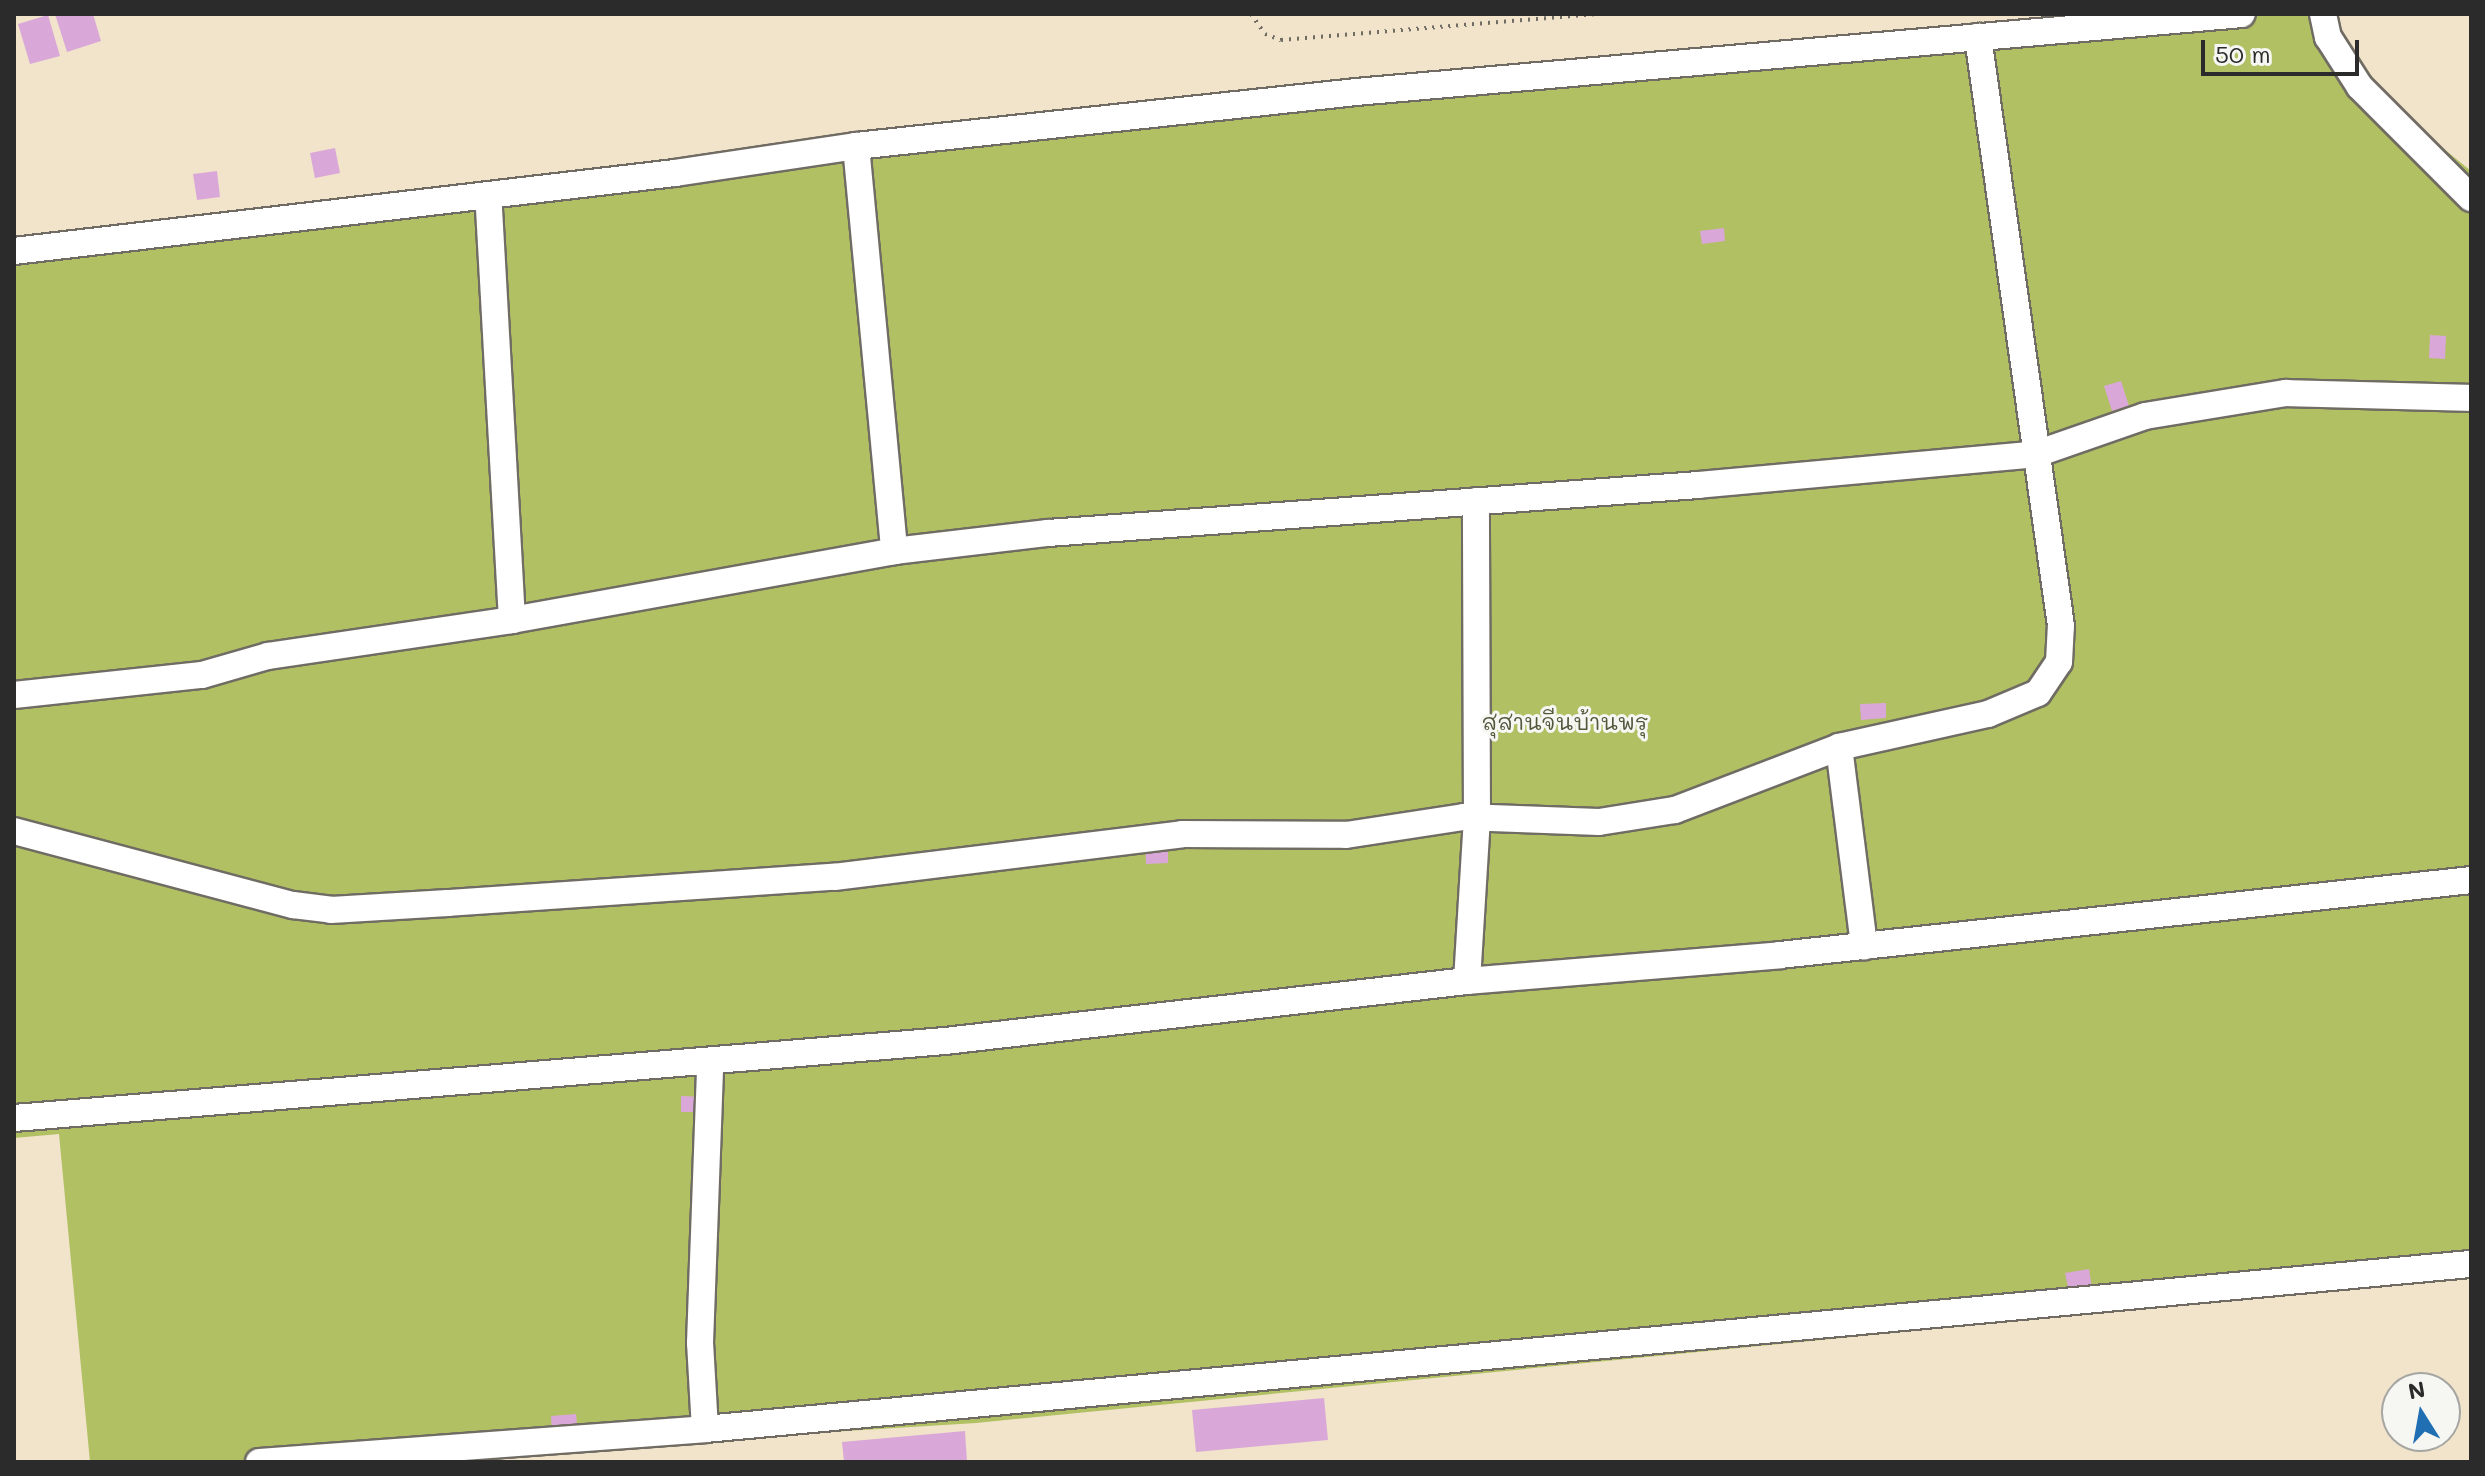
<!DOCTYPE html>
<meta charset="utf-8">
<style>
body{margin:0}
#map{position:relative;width:2485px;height:1476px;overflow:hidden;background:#f1e4cb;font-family:Mali,"Playpen Sans Thai",sans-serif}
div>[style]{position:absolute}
.green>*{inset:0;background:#b1c063}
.building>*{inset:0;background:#d9a8d8}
.path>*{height:4px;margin-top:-2px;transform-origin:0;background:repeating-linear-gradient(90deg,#706c63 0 2px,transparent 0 8px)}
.roads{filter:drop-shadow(2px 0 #706c63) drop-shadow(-2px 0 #706c63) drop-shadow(0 2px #706c63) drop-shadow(0 -2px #706c63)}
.minor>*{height:26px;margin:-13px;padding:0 13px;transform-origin:13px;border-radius:13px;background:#fff}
span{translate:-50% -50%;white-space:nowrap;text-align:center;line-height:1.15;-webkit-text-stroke:6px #f6f6f2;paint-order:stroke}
.park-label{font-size:22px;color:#53583c}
.frame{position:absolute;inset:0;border:16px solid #2b2b2b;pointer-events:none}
.north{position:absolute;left:2381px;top:1372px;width:80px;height:80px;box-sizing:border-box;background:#f6f6f2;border:2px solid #a5a5a2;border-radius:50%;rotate:349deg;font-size:22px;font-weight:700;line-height:32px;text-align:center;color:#2b2b2b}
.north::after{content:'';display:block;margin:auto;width:28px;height:36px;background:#1f6fb2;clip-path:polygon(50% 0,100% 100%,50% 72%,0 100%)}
.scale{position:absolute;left:2201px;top:40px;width:158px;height:36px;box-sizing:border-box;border:4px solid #2b2b2b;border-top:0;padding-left:10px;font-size:24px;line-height:28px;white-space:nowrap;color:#2b2b2b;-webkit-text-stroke:6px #f6f6f2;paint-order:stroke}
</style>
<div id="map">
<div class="green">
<i style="clip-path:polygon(2171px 14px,2321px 14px,2384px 100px,2471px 171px,2471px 1276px,976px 1423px,341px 1462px,90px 1462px,59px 1134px,14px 1138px,14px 258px,859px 154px)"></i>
</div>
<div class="building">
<i style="clip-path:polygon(55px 14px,93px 14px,101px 41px,67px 52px)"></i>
<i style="clip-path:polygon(48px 15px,60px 56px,30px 64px,18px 24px)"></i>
<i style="clip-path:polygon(335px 148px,340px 173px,315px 178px,310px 153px)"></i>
<i style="clip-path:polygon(217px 171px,220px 197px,197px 200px,193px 174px)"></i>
<i style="clip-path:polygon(1724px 228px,1725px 241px,1702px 244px,1700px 231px)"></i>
<i style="clip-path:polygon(2430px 335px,2446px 336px,2445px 359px,2429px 358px)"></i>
<i style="clip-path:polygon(2121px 381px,2129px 406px,2112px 411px,2104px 386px)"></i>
<i style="clip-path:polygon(1886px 703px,1886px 718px,1861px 720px,1860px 704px)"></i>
<i style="clip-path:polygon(1145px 842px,1168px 842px,1168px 863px,1146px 864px)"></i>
<i style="clip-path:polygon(681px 1096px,705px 1097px,704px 1112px,681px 1112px)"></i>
<i style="clip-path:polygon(2089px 1269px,2092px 1288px,2069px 1292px,2065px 1273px)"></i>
<i style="clip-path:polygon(1324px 1398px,1328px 1440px,1196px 1452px,1192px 1410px)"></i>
<i style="clip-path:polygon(576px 1414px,578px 1433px,552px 1434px,551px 1416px)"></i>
<i style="clip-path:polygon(965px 1431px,967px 1462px,844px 1462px,842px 1442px)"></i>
</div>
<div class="path">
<i style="left:1251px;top:14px;width:24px;rotate:55deg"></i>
<i style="left:1265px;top:34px;width:17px;rotate:21deg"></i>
<i style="left:1281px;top:40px;width:314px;rotate:-4.7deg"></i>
</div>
<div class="roads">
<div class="minor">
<i style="left:2323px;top:14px;width:24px;rotate:78deg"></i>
<i style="left:2328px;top:37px;width:59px;rotate:57.4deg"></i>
<i style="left:2360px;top:87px;width:157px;rotate:45deg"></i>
<i style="left:856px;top:146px;width:407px;rotate:84.6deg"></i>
<i style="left:14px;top:251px;width:666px;rotate:-6.73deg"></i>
<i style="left:675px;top:173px;width:183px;rotate:-8.5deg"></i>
<i style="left:856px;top:146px;width:503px;rotate:-6.16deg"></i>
<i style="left:1356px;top:92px;width:889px;rotate:-5.03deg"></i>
<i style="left:512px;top:620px;width:388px;rotate:-10.2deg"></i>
<i style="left:894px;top:551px;width:155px;rotate:-6.7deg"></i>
<i style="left:1048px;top:533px;width:652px;rotate:-4.22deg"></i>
<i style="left:1698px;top:485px;width:339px;rotate:-5.2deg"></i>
<i style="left:2036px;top:454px;width:115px;rotate:-19.2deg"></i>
<i style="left:2145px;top:416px;width:143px;rotate:-9.3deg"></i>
<i style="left:2286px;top:393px;width:185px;rotate:1.5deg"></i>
<i style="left:14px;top:695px;width:189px;rotate:-6.1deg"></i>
<i style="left:202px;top:675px;width:69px;rotate:-16.1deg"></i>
<i style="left:268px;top:656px;width:247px;rotate:-8.4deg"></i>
<i style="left:512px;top:620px;width:425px;rotate:-93.2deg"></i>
<i style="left:1839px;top:747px;width:201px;rotate:82.8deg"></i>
<i style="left:14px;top:831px;width:289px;rotate:14.9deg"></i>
<i style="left:293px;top:905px;width:38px;rotate:7deg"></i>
<i style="left:331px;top:910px;width:117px;rotate:-3.4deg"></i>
<i style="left:448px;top:903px;width:387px;rotate:-3.9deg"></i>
<i style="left:834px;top:877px;width:351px;rotate:-7deg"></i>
<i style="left:1182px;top:834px;width:164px;rotate:0.3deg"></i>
<i style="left:1346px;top:835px;width:119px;rotate:-8.7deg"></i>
<i style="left:1464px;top:817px;width:135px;rotate:2.1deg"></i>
<i style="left:1599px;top:822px;width:77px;rotate:-9deg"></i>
<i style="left:1675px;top:810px;width:176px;rotate:-21deg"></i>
<i style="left:1839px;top:747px;width:153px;rotate:-12.5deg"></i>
<i style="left:1988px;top:714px;width:54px;rotate:-22.8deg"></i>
<i style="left:2038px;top:693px;width:37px;rotate:-56deg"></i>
<i style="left:2059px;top:662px;width:36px;rotate:-87deg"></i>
<i style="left:2061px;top:626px;width:595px;rotate:-98.02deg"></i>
<i style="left:1467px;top:981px;width:164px;rotate:-86.5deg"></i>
<i style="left:1477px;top:817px;width:316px;rotate:-90.2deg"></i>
<i style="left:14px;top:1118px;width:934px;rotate:-4.73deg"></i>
<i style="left:945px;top:1041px;width:525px;rotate:-6.56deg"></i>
<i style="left:1467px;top:981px;width:314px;rotate:-4.7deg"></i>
<i style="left:1780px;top:955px;width:695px;rotate:-6.19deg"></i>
<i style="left:705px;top:1429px;width:86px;rotate:-93.3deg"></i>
<i style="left:700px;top:1343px;width:279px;rotate:-87.9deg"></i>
<i style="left:259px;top:1462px;width:447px;rotate:-4.2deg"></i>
<i style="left:705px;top:1429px;width:1774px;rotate:-5.34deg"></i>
</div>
</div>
<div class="park-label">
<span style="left:1565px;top:722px">สุสานจีนบ้านพรุ</span>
</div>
<div class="frame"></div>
<div class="north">N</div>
<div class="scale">50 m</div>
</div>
